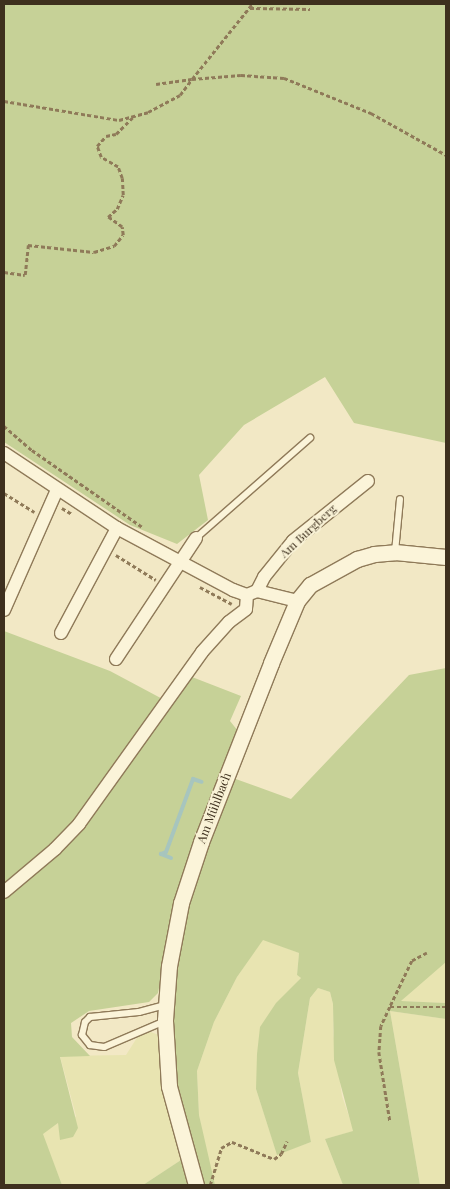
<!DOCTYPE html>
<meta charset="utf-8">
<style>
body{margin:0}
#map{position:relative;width:450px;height:1189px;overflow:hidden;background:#f2e8c5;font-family:"Playfair Display",serif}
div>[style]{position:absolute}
.farmland>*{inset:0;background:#e8e4b1}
.green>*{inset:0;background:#c6d197}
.stream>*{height:4px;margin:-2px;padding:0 2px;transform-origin:2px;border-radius:2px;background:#a7c5be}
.path>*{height:2.5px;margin-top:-1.25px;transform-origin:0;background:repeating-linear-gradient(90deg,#8f7a59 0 4px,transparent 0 6.5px)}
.roads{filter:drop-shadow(1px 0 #8f7a59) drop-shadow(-1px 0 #8f7a59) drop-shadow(0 1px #8f7a59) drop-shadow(0 -1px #8f7a59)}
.service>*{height:6px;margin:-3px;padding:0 3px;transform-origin:3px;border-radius:3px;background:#fbf4d9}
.minor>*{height:12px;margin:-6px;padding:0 6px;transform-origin:6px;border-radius:6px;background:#fbf4d9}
.tertiary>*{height:15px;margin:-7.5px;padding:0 7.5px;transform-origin:7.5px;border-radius:7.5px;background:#fbf4d9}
span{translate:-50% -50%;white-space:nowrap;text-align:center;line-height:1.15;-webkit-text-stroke:4px #f8f1d5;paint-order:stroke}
.street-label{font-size:12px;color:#3e301e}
.frame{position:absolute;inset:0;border:5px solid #3e301e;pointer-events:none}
</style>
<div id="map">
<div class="farmland">
<i style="clip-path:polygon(263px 939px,299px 953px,297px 975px,301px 978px,291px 989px,256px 1089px,277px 1154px,311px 1142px,298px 1073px,310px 998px,318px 988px,330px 992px,333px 1004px,333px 1032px,342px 1096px,354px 1131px,325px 1139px,343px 1185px,215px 1185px,209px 1168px,199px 1115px,197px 1071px,214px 1022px,237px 977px)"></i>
<i style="clip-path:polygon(446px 962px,446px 1003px,401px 1001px,431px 973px)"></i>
<i style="clip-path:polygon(390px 1011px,446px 1019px,446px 1185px,420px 1185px)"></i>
<i style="clip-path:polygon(148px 1031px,159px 1035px,168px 1108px,181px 1160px,143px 1185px,62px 1185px,42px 1134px,58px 1123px,61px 1140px,76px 1116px,60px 1056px,126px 1055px,140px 1033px)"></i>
</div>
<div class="green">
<i style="clip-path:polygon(4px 4px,446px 4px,446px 443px,354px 423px,325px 377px,244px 425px,199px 475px,208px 520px,177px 544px,130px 525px,4px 442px)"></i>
<i style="clip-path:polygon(4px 631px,110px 671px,170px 703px,192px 677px,241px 696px,230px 721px,238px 731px,175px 903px,158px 993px,149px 1002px,89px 1011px,71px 1023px,72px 1037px,90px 1056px,60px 1057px,78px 1128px,73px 1137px,60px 1140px,58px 1123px,43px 1134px,62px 1185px,4px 1185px)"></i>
<i style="clip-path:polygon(446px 668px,446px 962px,401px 1001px,446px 1003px,446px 1019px,390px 1011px,420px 1185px,343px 1185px,325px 1139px,353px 1131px,334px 1060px,333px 1004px,330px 992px,318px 988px,310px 998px,298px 1073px,311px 1142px,277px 1155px,256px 1089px,257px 1054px,260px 1027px,276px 1003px,301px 978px,297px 975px,299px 953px,263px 940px,237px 977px,214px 1022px,197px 1071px,199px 1115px,215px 1185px,205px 1185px,176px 1105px,170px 1010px,183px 919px,233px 778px,291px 799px,409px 675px)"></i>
<i style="clip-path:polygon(181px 1160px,190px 1185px,143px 1185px)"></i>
</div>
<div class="stream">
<i style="left:171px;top:858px;width:11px;rotate:-158deg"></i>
<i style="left:161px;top:854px;width:5px;rotate:-22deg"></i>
<i style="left:166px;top:852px;width:78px;rotate:-69.7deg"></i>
<i style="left:193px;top:779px;width:9px;rotate:18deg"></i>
</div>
<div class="path">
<i style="left:250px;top:8px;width:60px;rotate:1deg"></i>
<i style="left:156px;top:84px;width:36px;rotate:-8deg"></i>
<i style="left:192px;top:79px;width:96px;rotate:-51.3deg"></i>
<i style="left:4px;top:101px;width:117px;rotate:9.4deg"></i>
<i style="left:119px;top:120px;width:30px;rotate:-15deg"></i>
<i style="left:148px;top:112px;width:36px;rotate:-28deg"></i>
<i style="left:180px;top:95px;width:20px;rotate:-53deg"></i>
<i style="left:192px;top:79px;width:49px;rotate:-4.7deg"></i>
<i style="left:241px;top:75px;width:43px;rotate:4deg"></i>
<i style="left:284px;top:78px;width:94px;rotate:21.9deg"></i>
<i style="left:371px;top:113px;width:86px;rotate:29.2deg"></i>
<i style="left:4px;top:272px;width:21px;rotate:8deg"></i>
<i style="left:25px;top:275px;width:30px;rotate:-84deg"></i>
<i style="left:28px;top:245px;width:66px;rotate:6.1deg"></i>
<i style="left:94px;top:252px;width:21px;rotate:-17deg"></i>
<i style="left:114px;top:246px;width:14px;rotate:-51deg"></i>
<i style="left:123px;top:235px;width:8px;rotate:-97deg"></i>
<i style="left:122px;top:227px;width:17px;rotate:-144deg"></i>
<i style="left:108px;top:217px;width:12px;rotate:-42deg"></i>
<i style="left:117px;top:209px;width:15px;rotate:-67deg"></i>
<i style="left:123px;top:195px;width:17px;rotate:-93deg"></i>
<i style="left:122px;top:178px;width:12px;rotate:-110deg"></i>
<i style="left:118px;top:167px;width:20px;rotate:-150deg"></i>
<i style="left:101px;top:157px;width:12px;rotate:-110deg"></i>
<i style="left:97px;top:146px;width:13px;rotate:-48deg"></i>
<i style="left:106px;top:136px;width:10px;rotate:-11deg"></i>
<i style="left:116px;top:134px;width:24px;rotate:-45deg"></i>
<i style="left:4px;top:426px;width:37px;rotate:41deg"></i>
<i style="left:32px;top:450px;width:136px;rotate:34.9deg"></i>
<i style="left:4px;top:493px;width:36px;rotate:32deg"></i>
<i style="left:62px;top:508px;width:12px;rotate:31deg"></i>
<i style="left:116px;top:555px;width:47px;rotate:32deg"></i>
<i style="left:200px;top:587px;width:36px;rotate:28deg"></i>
<i style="left:427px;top:953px;width:17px;rotate:152deg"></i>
<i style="left:412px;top:961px;width:51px;rotate:115.6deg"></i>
<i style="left:390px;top:1007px;width:56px"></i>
<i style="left:390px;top:1007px;width:21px;rotate:115deg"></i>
<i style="left:381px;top:1026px;width:26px;rotate:94deg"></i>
<i style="left:379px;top:1052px;width:70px;rotate:80.9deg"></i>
<i style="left:210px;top:1185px;width:39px;rotate:-73deg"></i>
<i style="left:221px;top:1148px;width:13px;rotate:-29deg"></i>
<i style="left:232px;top:1142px;width:45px;rotate:22deg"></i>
<i style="left:274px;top:1159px;width:9px;rotate:-36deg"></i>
<i style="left:281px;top:1154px;width:14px;rotate:-65deg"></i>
</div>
<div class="roads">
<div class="service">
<i style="left:196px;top:538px;width:152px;rotate:-41.3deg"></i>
<i style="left:395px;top:552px;width:53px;rotate:-84.6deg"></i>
<i style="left:165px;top:1021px;width:66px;rotate:156.9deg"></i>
<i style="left:104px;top:1047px;width:14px;rotate:-172deg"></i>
<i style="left:90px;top:1045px;width:13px;rotate:-129deg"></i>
<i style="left:82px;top:1035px;width:13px;rotate:-77deg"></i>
<i style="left:85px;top:1022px;width:7px;rotate:-45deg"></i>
<i style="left:90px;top:1017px;width:49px;rotate:-5.8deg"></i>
<i style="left:139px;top:1012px;width:27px;rotate:-15deg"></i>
</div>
<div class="minor">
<i style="left:4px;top:453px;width:136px;rotate:33.6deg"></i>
<i style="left:117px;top:528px;width:132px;rotate:28.1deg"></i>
<i style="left:233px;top:590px;width:15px;rotate:20deg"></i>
<i style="left:247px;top:595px;width:11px;rotate:-22deg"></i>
<i style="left:257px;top:591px;width:41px;rotate:14deg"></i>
<i style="left:257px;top:591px;width:16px;rotate:-63deg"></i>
<i style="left:264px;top:577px;width:46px;rotate:-51.1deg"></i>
<i style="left:293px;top:541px;width:96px;rotate:-38.7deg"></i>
<i style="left:4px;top:610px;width:131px;rotate:-66.2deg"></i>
<i style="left:61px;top:633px;width:119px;rotate:-61.9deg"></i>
<i style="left:116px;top:659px;width:145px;rotate:-56.5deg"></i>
<i style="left:4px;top:892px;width:67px;rotate:-40.1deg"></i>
<i style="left:55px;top:849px;width:35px;rotate:-46deg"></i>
<i style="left:79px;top:824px;width:211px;rotate:-54.4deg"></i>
<i style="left:202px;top:652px;width:40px;rotate:-48deg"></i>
<i style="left:229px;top:622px;width:21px;rotate:-37deg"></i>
<i style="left:246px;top:609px;width:14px;rotate:-86deg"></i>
</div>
<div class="tertiary">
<i style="left:196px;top:1185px;width:103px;rotate:-105.3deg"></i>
<i style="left:169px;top:1086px;width:66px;rotate:-93.5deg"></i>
<i style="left:165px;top:1020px;width:54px;rotate:-85.8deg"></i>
<i style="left:169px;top:966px;width:64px;rotate:-79.2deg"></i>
<i style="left:181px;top:903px;width:64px;rotate:-71.8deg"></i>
<i style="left:201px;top:842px;width:192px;rotate:-68.6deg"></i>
<i style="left:271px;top:663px;width:67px;rotate:-67.2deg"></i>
<i style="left:297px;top:601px;width:21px;rotate:-51deg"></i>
<i style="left:310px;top:585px;width:54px;rotate:-29deg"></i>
<i style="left:357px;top:559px;width:18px;rotate:-16deg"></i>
<i style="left:374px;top:554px;width:21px;rotate:-5deg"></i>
<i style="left:395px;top:552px;width:51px;rotate:5.6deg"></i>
</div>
</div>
<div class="street-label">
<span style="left:308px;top:531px;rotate:-43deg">Am Burgberg</span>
<span style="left:214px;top:808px;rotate:-69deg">Am Mühlbach</span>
</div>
<div class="frame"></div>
</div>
